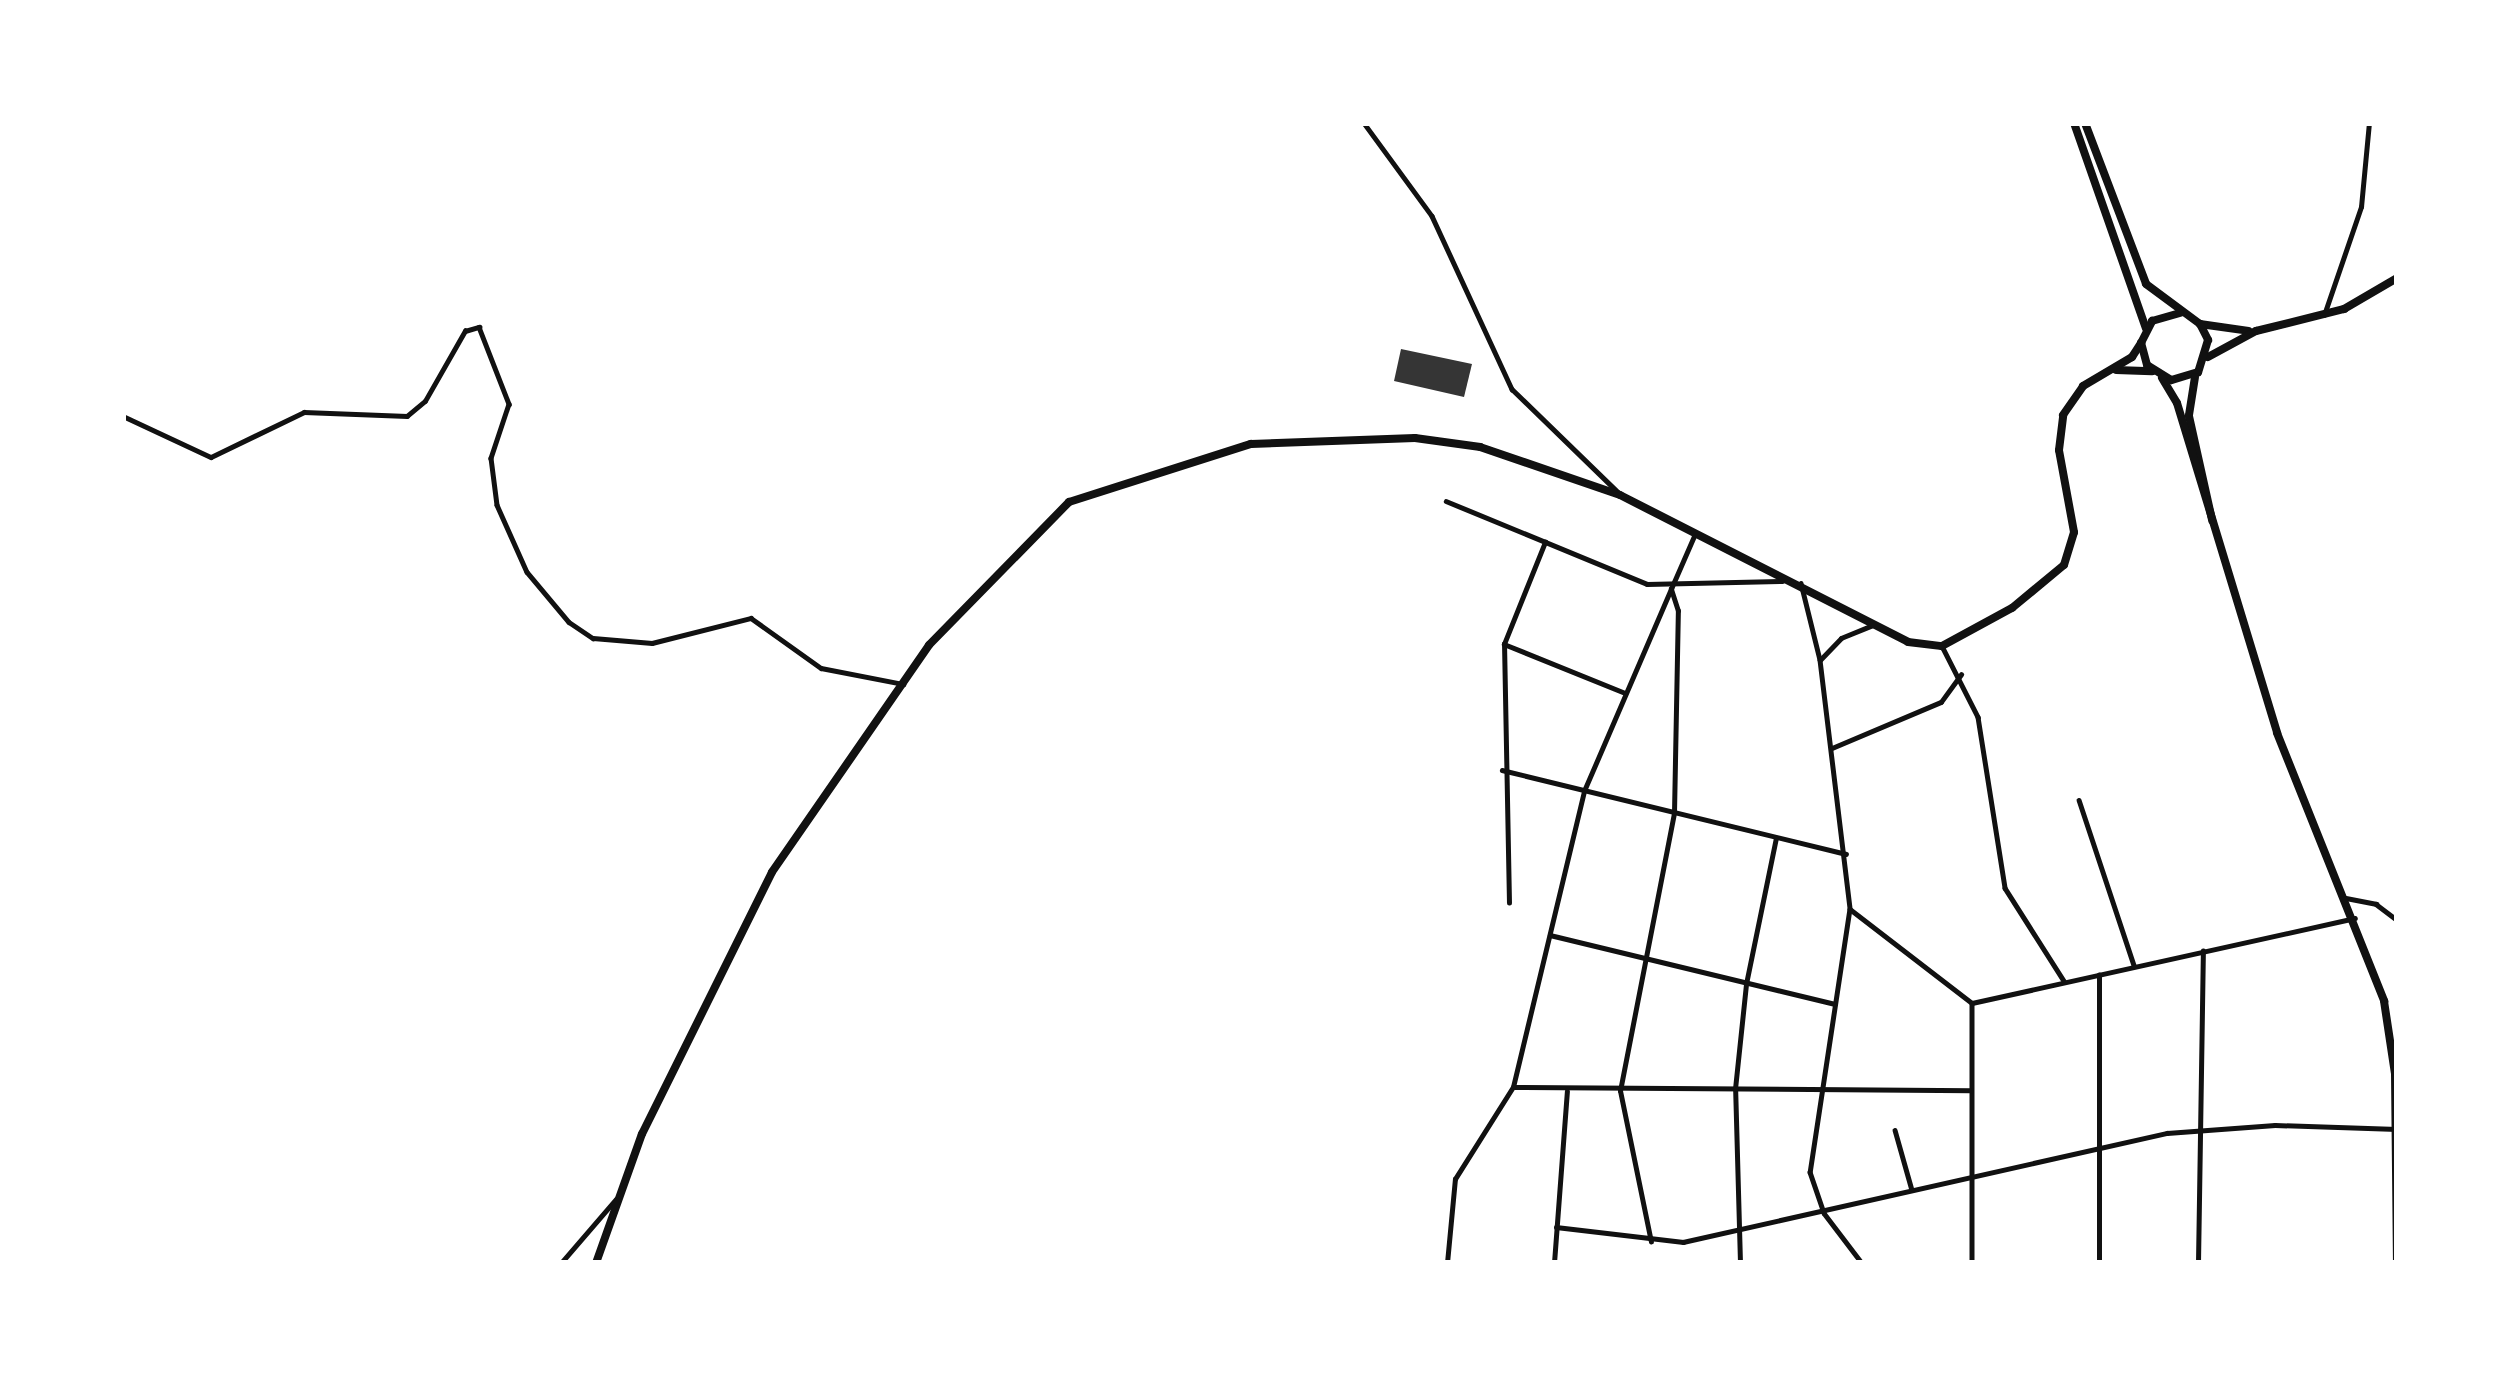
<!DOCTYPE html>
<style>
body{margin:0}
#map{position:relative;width:2520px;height:1386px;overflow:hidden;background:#fff;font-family:Ubuntu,sans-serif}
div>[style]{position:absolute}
.building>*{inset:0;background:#353535}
.minor>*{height:4.5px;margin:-2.25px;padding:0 2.25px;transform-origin:2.25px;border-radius:2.25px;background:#111}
.secondary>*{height:8px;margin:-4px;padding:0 4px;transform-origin:4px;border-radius:4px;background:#111}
.primary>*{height:8px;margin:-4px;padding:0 4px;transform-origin:4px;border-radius:4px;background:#111}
span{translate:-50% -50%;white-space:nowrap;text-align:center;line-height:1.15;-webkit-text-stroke:10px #fff;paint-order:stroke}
.frame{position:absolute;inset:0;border:126px solid #fff;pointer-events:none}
</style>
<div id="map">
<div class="building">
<i style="clip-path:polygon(1401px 349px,1472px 364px,1464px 397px,1394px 381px)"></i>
</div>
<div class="minor">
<i style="left:1364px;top:123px;width:115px;rotate:53.8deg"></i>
<i style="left:1432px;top:216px;width:191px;rotate:65.2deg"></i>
<i style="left:1512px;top:389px;width:149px;rotate:44.2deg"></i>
<i style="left:2324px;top:315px;width:114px;rotate:-71.1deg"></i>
<i style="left:2361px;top:207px;width:84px;rotate:-84.6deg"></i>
<i style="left:123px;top:416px;width:97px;rotate:25deg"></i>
<i style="left:211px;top:457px;width:103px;rotate:-25.8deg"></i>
<i style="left:304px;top:412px;width:103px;rotate:2.2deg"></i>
<i style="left:407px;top:416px;width:23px;rotate:-40deg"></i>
<i style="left:425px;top:401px;width:81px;rotate:-60.3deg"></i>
<i style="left:465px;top:331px;width:15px;rotate:-16deg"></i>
<i style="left:479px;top:327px;width:83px;rotate:68.7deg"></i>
<i style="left:509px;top:404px;width:57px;rotate:108.4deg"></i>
<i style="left:491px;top:458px;width:47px;rotate:82.7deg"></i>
<i style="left:497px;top:505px;width:73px;rotate:65.9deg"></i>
<i style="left:527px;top:572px;width:65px;rotate:50deg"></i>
<i style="left:569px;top:622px;width:29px;rotate:34deg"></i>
<i style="left:593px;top:638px;width:59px;rotate:4.8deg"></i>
<i style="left:652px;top:643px;width:102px;rotate:-14.2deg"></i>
<i style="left:751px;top:618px;width:86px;rotate:35.5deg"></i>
<i style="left:821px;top:668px;width:84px;rotate:11deg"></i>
<i style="left:1446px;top:501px;width:217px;rotate:22.4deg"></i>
<i style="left:1647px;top:584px;width:135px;rotate:-1.3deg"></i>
<i style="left:1801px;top:583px;width:79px;rotate:76.1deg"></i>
<i style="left:1820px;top:660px;width:251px;rotate:83.1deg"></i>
<i style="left:1850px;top:909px;width:266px;rotate:98.6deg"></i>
<i style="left:1810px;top:1172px;width:43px;rotate:71.1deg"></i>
<i style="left:1824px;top:1213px;width:63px;rotate:52.8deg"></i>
<i style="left:1504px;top:644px;width:131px;rotate:22deg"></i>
<i style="left:1942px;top:646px;width:80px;rotate:63.1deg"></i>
<i style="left:1978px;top:717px;width:173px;rotate:81deg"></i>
<i style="left:2005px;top:888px;width:110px;rotate:57.6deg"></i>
<i style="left:1820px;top:660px;width:30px;rotate:-46deg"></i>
<i style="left:1841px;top:638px;width:35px;rotate:-22deg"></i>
<i style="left:1832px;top:748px;width:118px;rotate:-22.9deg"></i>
<i style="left:1941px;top:702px;width:34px;rotate:-54deg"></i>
<i style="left:1502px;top:770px;width:354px;rotate:13.7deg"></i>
<i style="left:2079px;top:800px;width:174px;rotate:71.6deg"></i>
<i style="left:2346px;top:898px;width:31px;rotate:11deg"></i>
<i style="left:2376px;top:904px;width:26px;rotate:37deg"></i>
<i style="left:1509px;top:903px;width:259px;rotate:-91.1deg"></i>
<i style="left:1504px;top:644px;width:110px;rotate:-68.1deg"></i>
<i style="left:1850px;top:909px;width:154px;rotate:37.6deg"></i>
<i style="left:1550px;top:935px;width:293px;rotate:13.6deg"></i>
<i style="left:1972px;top:1003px;width:392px;rotate:-12.5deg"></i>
<i style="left:1972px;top:1003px;width:260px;rotate:90deg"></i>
<i style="left:1515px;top:1087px;width:456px;rotate:0.4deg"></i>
<i style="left:1895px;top:1130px;width:62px;rotate:74.2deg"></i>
<i style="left:1556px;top:1227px;width:128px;rotate:6.7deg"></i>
<i style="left:1683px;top:1242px;width:496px;rotate:-12.7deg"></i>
<i style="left:2167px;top:1133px;width:108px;rotate:-4.2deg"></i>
<i style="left:2275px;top:1125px;width:122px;rotate:1.9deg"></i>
<i style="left:1651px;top:1242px;width:154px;rotate:-101.6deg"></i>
<i style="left:1620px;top:1091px;width:283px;rotate:-79deg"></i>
<i style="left:1674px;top:813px;width:202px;rotate:-88.9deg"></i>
<i style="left:1678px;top:611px;width:23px;rotate:-108deg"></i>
<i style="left:1671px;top:589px;width:58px;rotate:-66.5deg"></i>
<i style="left:561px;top:1263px;width:84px;rotate:-49.3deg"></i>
<i style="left:1447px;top:1263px;width:84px;rotate:-84.6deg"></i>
<i style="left:1455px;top:1179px;width:109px;rotate:-57.8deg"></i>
<i style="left:1513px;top:1087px;width:304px;rotate:-76.5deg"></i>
<i style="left:1584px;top:791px;width:220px;rotate:-66.7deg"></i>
<i style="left:1554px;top:1263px;width:172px;rotate:-85.7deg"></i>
<i style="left:1740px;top:1263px;width:174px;rotate:-91.6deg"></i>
<i style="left:1735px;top:1089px;width:106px;rotate:-84deg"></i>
<i style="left:1746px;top:984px;width:149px;rotate:-78.4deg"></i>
<i style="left:2099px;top:1263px;width:288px;rotate:-90deg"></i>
<i style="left:2198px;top:1263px;width:312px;rotate:-89.1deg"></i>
</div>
<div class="secondary">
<i style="left:2200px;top:324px;width:49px;rotate:8.1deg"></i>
<i style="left:2208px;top:357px;width:55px;rotate:-28.4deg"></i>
<i style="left:2256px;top:331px;width:91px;rotate:-14deg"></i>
<i style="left:2344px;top:309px;width:61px;rotate:-30.3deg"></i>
<i style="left:2116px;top:370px;width:36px;rotate:2deg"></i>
<i style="left:596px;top:1263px;width:137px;rotate:-70.4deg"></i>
<i style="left:642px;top:1134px;width:292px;rotate:-63.6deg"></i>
<i style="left:772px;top:872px;width:276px;rotate:-55.3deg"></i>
<i style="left:929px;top:645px;width:200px;rotate:-45.6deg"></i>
<i style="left:1069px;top:502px;width:191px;rotate:-17.7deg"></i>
<i style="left:1251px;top:444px;width:164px;rotate:-2.1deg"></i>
<i style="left:1415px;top:438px;width:66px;rotate:7.9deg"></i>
<i style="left:1480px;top:447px;width:148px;rotate:18.9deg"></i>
<i style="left:1620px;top:495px;width:323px;rotate:27deg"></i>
<i style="left:1908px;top:642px;width:34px;rotate:7deg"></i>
<i style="left:1942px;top:646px;width:80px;rotate:-28.5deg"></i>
<i style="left:2012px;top:608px;width:67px;rotate:-39.6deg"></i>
<i style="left:2064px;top:565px;width:34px;rotate:-73deg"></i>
<i style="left:2074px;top:532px;width:83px;rotate:-100.4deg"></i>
<i style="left:2059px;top:450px;width:35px;rotate:-83deg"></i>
<i style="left:2063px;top:415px;width:35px;rotate:-55deg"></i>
<i style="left:2083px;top:386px;width:57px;rotate:-30.6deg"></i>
<i style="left:2132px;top:357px;width:17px;rotate:-57deg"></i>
</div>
<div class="primary">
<i style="left:2074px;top:123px;width:218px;rotate:70.7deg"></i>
<i style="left:2085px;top:123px;width:172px;rotate:69.2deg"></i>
<i style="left:2146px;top:284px;width:67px;rotate:36.5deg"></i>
<i style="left:2200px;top:324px;width:18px;rotate:63deg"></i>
<i style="left:2208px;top:340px;width:34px;rotate:107deg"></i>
<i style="left:2198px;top:372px;width:28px;rotate:163deg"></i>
<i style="left:2171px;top:380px;width:28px;rotate:-148deg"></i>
<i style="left:2147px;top:365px;width:23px;rotate:-105deg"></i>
<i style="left:2141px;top:343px;width:25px;rotate:-63deg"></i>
<i style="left:2152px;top:321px;width:29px;rotate:-16deg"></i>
<i style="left:2195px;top:377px;width:39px;rotate:99deg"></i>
<i style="left:2189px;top:416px;width:107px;rotate:77.5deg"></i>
<i style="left:2162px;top:378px;width:29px;rotate:59deg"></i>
<i style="left:2177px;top:403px;width:345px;rotate:73.1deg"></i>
<i style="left:2277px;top:733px;width:289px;rotate:68.2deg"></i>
<i style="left:2384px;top:1001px;width:74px;rotate:81.4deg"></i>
<i style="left:2395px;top:1074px;width:189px;rotate:89.4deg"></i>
</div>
<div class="frame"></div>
</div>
